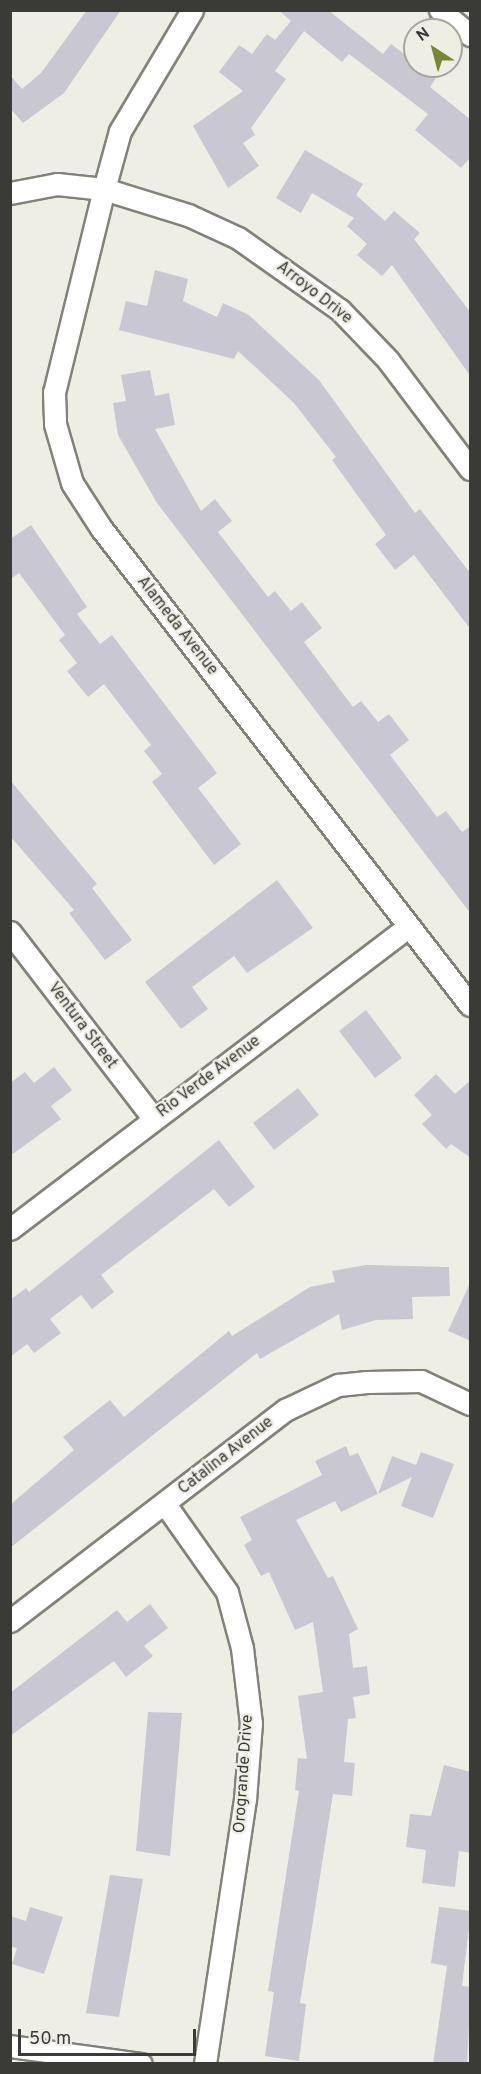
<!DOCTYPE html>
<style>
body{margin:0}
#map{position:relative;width:481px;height:2074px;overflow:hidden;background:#efeee4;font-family:Overpass,sans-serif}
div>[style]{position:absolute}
.building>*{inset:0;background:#c9c7d1}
.roads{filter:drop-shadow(2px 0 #838279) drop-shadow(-2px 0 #838279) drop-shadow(0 2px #838279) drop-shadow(0 -2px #838279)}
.minor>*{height:21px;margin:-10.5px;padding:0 10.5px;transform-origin:10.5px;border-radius:10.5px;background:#fff}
span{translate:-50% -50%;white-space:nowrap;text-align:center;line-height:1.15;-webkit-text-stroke:4.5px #efeee4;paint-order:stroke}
.street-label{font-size:16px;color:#3a3a36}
.frame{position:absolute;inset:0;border:12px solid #3a3a36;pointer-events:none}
.north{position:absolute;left:403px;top:18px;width:60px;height:60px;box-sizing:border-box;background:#efeee4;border:2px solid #a7a69e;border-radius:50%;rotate:324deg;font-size:16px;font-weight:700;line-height:24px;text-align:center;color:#3a3a36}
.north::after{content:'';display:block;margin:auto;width:21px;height:27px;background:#778736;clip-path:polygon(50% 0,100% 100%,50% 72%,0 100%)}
.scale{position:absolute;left:18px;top:2029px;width:178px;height:27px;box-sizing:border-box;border:3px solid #3a3a36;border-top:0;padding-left:8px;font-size:18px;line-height:21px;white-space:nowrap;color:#3a3a36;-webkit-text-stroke:4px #efeee4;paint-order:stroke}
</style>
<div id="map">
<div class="building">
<i style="clip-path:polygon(87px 10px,121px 10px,64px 93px,23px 123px,10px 108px,10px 75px,22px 89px,41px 73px)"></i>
<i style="clip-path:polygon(278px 10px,328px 10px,383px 54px,391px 44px,436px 78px,430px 87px,471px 120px,471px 157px,461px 168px,415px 130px,428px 114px,349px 54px,342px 62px,304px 31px,275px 71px,286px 79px,251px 128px,255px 135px,243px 143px,259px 166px,228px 188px,193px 126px,243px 91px,219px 72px,239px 45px,252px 54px,267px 34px,275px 40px,291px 21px)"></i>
<i style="clip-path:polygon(305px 150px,363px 184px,356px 195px,385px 221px,394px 211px,420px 233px,414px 239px,471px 313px,471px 377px,392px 265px,382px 276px,357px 255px,367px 244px,347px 226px,354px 218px,312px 193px,301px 213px,276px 198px)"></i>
<i style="clip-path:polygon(155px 270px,188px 279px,183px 301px,217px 317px,223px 303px,249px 315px,319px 380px,415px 513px,420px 509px,471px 574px,471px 630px,414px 555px,395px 570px,375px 544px,386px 535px,332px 460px,336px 457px,294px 403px,238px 351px,234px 359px,119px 330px,126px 301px,147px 306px)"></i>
<i style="clip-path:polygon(150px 370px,155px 396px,169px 393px,175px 425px,155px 429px,201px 511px,215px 499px,232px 521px,218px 532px,268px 597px,275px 591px,291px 611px,302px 602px,322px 628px,304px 642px,353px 707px,361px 701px,378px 722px,389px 714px,409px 740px,390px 755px,437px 817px,446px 811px,462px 832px,471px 826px,471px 914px,157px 503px,118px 435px,113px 403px,126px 401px,121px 375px)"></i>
<i style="clip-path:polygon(31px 525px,87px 607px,77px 614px,100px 644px,112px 635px,217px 773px,198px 788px,241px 844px,214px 865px,152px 782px,162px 774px,144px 751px,151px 745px,104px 684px,88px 697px,67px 671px,77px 663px,59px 640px,65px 635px,19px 573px,10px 579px,10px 539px)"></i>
<i style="clip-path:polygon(10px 780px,97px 884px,92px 888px,132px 940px,105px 960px,69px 913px,74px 910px,10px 836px)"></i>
<i style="clip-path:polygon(277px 880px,313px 928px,247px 973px,234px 956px,192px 987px,208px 1009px,181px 1029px,145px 982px)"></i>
<i style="clip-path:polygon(366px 1010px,402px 1058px,375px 1078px,339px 1031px)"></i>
<i style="clip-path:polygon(54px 1067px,72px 1090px,51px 1106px,61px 1119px,10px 1156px,10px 1083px,25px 1072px,34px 1083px)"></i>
<i style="clip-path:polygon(436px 1074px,455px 1094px,471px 1080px,471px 1158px,451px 1144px,446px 1149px,422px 1124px,432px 1115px,414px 1095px)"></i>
<i style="clip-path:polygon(298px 1088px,319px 1115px,274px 1150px,253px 1123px)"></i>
<i style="clip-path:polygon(219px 1140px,255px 1187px,229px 1207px,214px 1189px,101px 1275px,114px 1292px,92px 1309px,81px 1295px,50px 1319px,61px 1333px,34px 1353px,27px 1344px,10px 1357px,10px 1300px,26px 1288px,29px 1292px)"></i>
<i style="clip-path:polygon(366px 1265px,449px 1267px,450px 1296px,412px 1297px,413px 1319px,376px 1320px,342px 1330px,339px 1314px,260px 1359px,257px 1353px,10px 1548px,10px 1505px,74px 1450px,63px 1437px,110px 1400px,124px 1417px,229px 1331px,232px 1336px,310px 1287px,335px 1282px,332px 1271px)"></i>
<i style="clip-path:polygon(471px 1281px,471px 1341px,448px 1331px)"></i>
<i style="clip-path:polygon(346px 1446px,350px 1456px,358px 1453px,378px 1494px,392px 1456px,416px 1465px,421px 1452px,454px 1464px,433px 1518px,401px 1506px,412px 1477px,341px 1512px,335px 1501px,296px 1520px,328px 1578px,333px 1576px,358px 1629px,349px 1634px,353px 1668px,367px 1666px,370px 1694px,353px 1697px,356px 1718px,348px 1719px,344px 1762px,355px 1763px,352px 1796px,333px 1794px,300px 2003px,306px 2004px,299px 2061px,265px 2056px,274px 1992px,268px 1991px,299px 1791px,295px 1790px,298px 1758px,307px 1759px,298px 1696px,323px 1692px,313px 1622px,295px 1630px,269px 1572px,261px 1576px,244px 1545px,252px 1540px,240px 1517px,322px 1475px,315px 1461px)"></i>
<i style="clip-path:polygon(150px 1604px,168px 1628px,144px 1646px,153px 1656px,126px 1677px,114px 1661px,10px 1736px,10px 1693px,117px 1610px,127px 1622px)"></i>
<i style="clip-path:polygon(148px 1712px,182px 1713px,170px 1856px,136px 1851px)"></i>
<i style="clip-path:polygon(444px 1765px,471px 1772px,471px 1853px,459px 1851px,455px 1887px,422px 1883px,426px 1850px,406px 1847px,410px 1814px,431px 1816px)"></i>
<i style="clip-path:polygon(110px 1875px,143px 1879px,119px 2017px,86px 2013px)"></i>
<i style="clip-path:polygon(30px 1907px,63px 1917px,44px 1974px,12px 1964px,17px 1948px,10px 1946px,10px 1916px,26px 1921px)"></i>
<i style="clip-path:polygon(439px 1907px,471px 1911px,462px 1986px,471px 1987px,467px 2064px,433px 2064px,447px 1966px,431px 1963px)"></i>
</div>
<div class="roads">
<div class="minor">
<i style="left:440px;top:10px;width:39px;rotate:40deg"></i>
<i style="left:10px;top:193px;width:48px;rotate:-10.8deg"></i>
<i style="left:57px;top:184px;width:47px;rotate:6.1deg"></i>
<i style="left:104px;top:189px;width:60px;rotate:-74.6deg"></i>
<i style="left:120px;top:131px;width:141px;rotate:-59.2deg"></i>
<i style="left:470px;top:469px;width:136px;rotate:-127deg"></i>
<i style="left:388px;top:360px;width:69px;rotate:-133.8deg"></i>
<i style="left:340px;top:310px;width:125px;rotate:-144.8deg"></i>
<i style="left:238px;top:238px;width:55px;rotate:-155.3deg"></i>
<i style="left:188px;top:215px;width:88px;rotate:-162.8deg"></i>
<i style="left:104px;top:189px;width:209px;rotate:103.8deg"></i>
<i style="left:54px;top:392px;width:32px;rotate:88deg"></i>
<i style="left:55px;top:424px;width:61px;rotate:73.9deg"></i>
<i style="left:72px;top:483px;width:54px;rotate:57.2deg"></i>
<i style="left:101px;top:528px;width:603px;rotate:52.28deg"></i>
<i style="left:10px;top:932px;width:236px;rotate:52.4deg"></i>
<i style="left:10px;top:1229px;width:500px;rotate:-37.2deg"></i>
<i style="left:165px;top:1504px;width:108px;rotate:54.8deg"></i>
<i style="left:227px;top:1592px;width:58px;rotate:75deg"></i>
<i style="left:242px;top:1648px;width:76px;rotate:83.2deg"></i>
<i style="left:251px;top:1723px;width:76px;rotate:94.5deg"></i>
<i style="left:245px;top:1799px;width:268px;rotate:98.6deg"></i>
<i style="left:10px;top:1621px;width:347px;rotate:-37.5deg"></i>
<i style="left:285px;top:1410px;width:59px;rotate:-25.3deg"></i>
<i style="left:338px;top:1385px;width:29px;rotate:-6deg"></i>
<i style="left:367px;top:1382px;width:54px;rotate:-1.1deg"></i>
<i style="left:421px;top:1381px;width:54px;rotate:25.1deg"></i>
<i style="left:10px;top:2046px;width:132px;rotate:7.8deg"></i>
</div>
</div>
<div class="street-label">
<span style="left:314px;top:293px;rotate:38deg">Arroyo Drive</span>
<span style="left:177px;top:626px;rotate:52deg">Alameda Avenue</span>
<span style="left:82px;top:1026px;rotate:53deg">Ventura Street</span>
<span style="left:209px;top:1077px;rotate:-37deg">Rio Verde Avenue</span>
<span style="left:226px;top:1456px;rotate:-38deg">Catalina Avenue</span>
<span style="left:244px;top:1774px;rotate:-86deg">Orogrande Drive</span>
</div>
<div class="frame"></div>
<div class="north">N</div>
<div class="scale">50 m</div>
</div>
